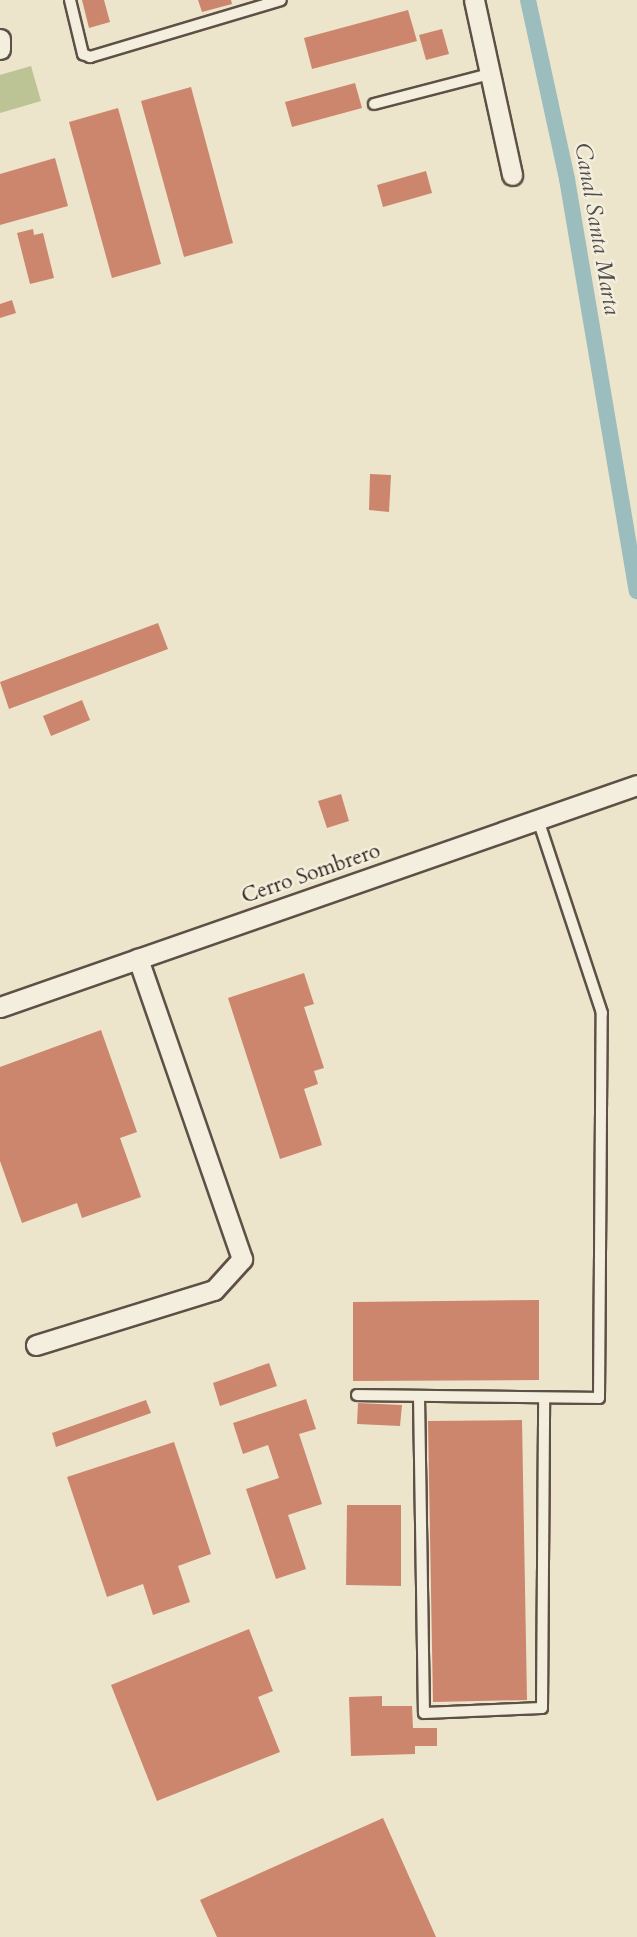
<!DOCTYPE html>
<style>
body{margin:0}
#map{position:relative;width:637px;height:1937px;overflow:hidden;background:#ede5cb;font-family:Cardo,serif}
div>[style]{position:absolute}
.green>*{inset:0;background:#bcc395}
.canal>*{height:16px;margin:-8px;padding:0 8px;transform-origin:8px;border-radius:8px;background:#9bbdbe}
.building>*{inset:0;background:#cb866d}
.roads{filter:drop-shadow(2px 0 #5e5046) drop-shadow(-2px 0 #5e5046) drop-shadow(0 2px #5e5046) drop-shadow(0 -2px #5e5046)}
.lane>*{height:10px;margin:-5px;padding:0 5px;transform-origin:5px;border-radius:5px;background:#f3eedd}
.street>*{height:19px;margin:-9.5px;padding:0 9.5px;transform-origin:9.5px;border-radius:9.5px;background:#f3eedd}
span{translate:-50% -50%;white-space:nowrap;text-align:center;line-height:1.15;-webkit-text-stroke:5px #f3eedd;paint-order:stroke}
.street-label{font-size:21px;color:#2e1f19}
.water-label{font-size:23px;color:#4f4e4b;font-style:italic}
</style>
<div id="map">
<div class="green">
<i style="clip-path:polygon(31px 66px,41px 101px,0 113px,0 75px)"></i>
</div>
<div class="canal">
<i style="left:528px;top:0;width:183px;rotate:77.7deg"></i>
<i style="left:567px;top:179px;width:418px;rotate:80.4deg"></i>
</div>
<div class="building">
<i style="clip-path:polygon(82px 0,104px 0,110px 22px,89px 28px)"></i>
<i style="clip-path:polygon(198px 0,231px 0,232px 4px,202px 12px)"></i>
<i style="clip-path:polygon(408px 10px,417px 41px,312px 69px,304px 38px)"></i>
<i style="clip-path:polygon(442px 29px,449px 54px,426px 60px,419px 35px)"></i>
<i style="clip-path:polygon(355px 83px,362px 108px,292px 127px,285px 102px)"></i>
<i style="clip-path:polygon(191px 87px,233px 243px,184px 257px,141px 101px)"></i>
<i style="clip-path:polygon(118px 108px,161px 264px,112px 278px,69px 122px)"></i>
<i style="clip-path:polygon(55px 158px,68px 206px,0 225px,0 174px)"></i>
<i style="clip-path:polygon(426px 171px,432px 193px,383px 207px,377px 185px)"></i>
<i style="clip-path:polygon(33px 229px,34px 235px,43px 233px,54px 278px,30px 284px,17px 233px)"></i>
<i style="clip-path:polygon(12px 300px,16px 313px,0 318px,0 304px)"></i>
<i style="clip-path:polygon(370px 474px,391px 475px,389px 512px,369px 510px)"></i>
<i style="clip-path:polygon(158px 623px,168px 649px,9px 709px,0 682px)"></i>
<i style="clip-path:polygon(82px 700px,90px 720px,51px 736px,43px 716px)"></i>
<i style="clip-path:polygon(341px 794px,349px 821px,327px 828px,318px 801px)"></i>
<i style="clip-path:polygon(304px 973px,314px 1004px,304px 1007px,324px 1068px,314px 1071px,318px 1084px,304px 1089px,322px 1145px,280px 1159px,228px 998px)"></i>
<i style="clip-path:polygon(101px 1030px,137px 1132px,120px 1138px,141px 1197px,82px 1218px,77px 1203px,22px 1223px,0 1161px,0 1067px)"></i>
<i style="clip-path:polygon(539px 1300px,539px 1380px,353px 1381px,353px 1302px)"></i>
<i style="clip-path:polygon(269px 1363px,277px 1386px,220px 1406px,213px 1383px)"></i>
<i style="clip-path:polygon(306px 1399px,316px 1429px,299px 1434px,322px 1504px,288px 1515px,306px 1569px,276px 1579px,246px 1489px,279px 1478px,268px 1445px,243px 1454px,233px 1423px)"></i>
<i style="clip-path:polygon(146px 1400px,151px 1413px,56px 1447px,52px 1433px)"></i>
<i style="clip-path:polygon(358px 1403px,402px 1405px,400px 1426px,357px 1424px)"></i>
<i style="clip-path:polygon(522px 1420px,527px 1700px,433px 1702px,428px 1421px)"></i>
<i style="clip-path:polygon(174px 1442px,211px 1554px,178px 1566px,190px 1602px,153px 1615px,143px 1584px,107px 1597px,67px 1477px)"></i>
<i style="clip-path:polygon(347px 1505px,401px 1505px,401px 1586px,346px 1585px)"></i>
<i style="clip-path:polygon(249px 1629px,273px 1691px,258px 1697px,280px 1752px,157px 1801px,111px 1685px)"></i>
<i style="clip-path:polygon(382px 1696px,382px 1706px,412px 1706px,413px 1728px,437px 1728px,437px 1746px,415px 1746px,415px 1754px,351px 1756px,349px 1697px)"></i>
<i style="clip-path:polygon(383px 1818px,436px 1937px,217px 1937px,200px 1900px)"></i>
</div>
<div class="roads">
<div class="lane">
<i style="left:70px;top:0;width:56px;rotate:76.5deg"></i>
<i style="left:83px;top:54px;width:8px;rotate:23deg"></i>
<i style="left:90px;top:57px;width:199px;rotate:-16.6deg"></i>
<i style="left:374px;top:104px;width:120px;rotate:-14.5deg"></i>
<i style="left:357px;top:1395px;width:242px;rotate:0.7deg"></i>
<i style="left:599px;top:1398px;width:385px;rotate:-89.6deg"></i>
<i style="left:602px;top:1013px;width:204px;rotate:-108.3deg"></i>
<i style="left:419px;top:1396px;width:317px;rotate:89.1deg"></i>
<i style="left:424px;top:1713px;width:118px;rotate:-2.4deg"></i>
<i style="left:542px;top:1708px;width:310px;rotate:-89.6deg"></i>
</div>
<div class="street">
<i style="left:474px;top:0;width:179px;rotate:77.7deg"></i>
<i style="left:0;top:39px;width:10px;rotate:90deg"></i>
<i style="left:0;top:1007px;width:675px;rotate:-19.21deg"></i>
<i style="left:36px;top:1345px;width:186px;rotate:-17.2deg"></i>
<i style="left:214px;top:1290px;width:42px;rotate:-47.9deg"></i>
<i style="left:242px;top:1259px;width:318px;rotate:-109.1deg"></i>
</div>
</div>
<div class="street-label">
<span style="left:311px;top:874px;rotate:-19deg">Cerro Sombrero</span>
</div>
<div class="water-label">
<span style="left:597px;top:229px;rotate:80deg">Canal Santa Marta</span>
</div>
</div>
